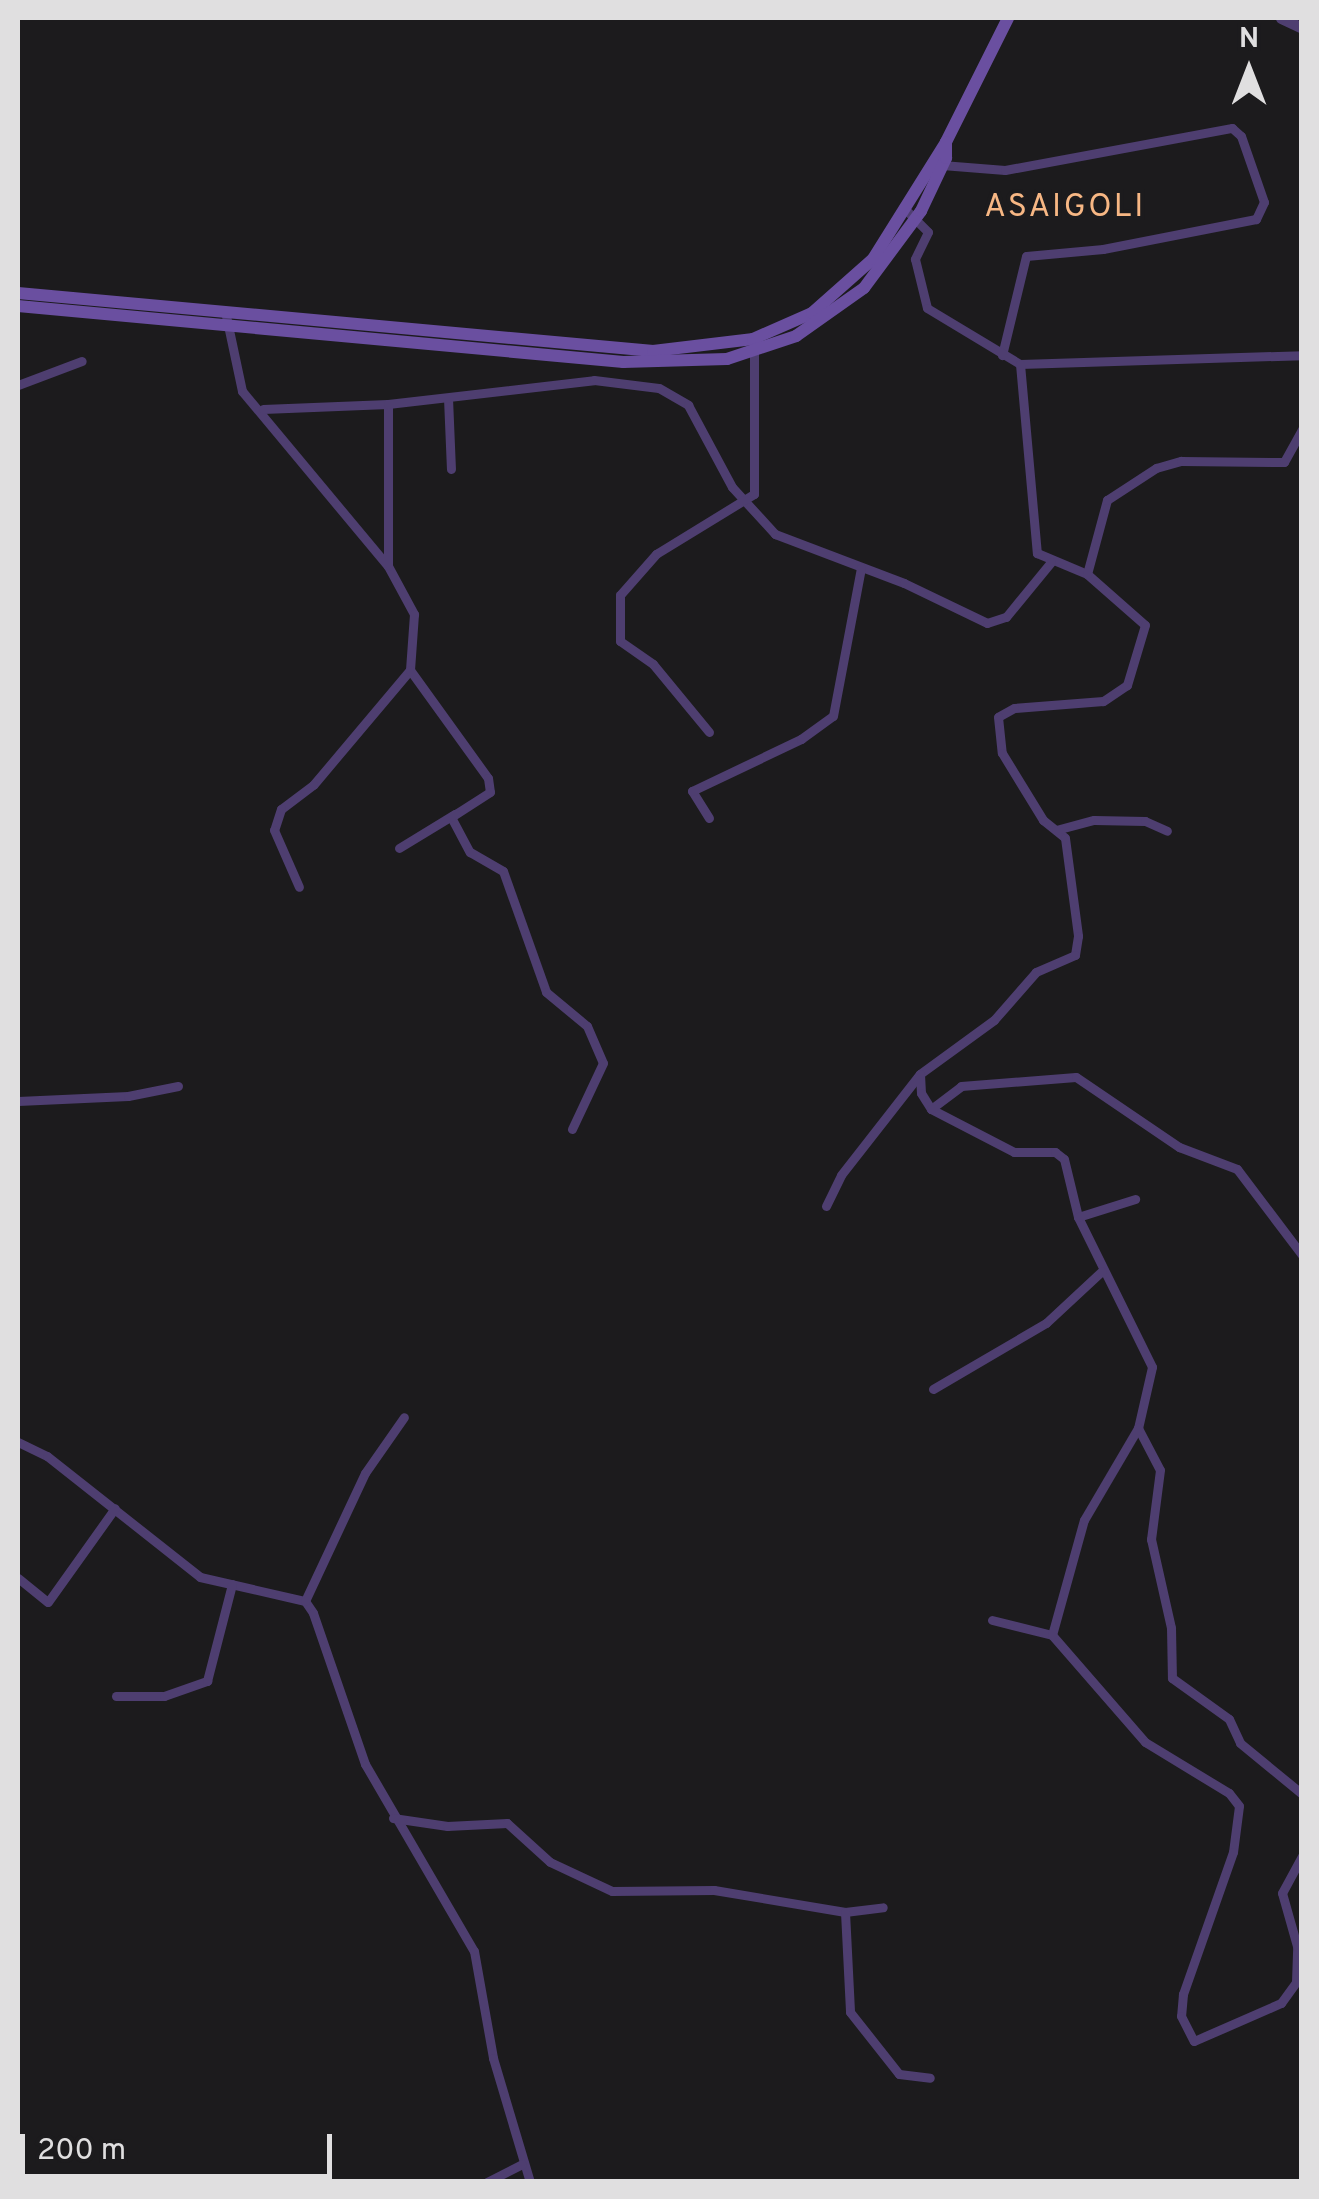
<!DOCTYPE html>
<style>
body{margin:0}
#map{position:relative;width:1319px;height:2199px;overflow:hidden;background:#1c1b1d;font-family:Overpass,sans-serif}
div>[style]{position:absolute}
.minor>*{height:9px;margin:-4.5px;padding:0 4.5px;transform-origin:4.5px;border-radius:4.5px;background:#4e3e70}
.tertiary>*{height:11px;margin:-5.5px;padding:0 5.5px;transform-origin:5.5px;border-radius:5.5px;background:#4e3e70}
.secondary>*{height:12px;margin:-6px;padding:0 6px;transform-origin:6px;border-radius:6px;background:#6a4fa0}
span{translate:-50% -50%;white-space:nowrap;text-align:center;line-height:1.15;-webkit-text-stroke:8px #1c1b1d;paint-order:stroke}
.quarter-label{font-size:32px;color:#f7b784;letter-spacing:2.5px}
.frame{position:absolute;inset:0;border:20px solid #e0dfe0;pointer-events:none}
.north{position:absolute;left:1199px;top:20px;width:100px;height:100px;-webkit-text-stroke:8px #1c1b1d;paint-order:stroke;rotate:0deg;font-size:28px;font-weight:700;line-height:40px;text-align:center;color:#e0dfe0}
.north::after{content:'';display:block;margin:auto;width:35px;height:45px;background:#e0dfe0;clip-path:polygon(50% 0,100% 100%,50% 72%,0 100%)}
.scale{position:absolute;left:20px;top:2134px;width:312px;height:45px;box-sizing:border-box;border:5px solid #e0dfe0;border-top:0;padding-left:12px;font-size:30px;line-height:35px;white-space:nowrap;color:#e0dfe0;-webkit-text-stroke:8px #1c1b1d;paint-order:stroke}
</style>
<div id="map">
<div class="minor">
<i style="left:942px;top:165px;width:63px;rotate:4.5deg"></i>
<i style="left:1005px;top:170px;width:231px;rotate:-10.5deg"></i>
<i style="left:1232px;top:128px;width:12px;rotate:42deg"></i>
<i style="left:1241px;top:136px;width:70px;rotate:70.8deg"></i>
<i style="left:1264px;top:202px;width:19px;rotate:115deg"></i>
<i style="left:1256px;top:219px;width:156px;rotate:168.9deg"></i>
<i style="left:1103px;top:249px;width:77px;rotate:174.8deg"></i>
<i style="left:1026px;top:256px;width:102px;rotate:103.6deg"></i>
<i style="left:906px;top:210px;width:31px;rotate:45deg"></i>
<i style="left:928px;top:232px;width:30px;rotate:116deg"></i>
<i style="left:915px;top:259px;width:50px;rotate:76.2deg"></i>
<i style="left:927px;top:308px;width:109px;rotate:31.1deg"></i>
<i style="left:1020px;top:364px;width:282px;rotate:-1.8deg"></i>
<i style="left:225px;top:311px;width:82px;rotate:78deg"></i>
<i style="left:242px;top:391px;width:228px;rotate:50.2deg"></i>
<i style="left:388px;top:566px;width:55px;rotate:61.6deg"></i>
<i style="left:414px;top:614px;width:56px;rotate:94.1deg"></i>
<i style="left:410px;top:670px;width:150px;rotate:130.1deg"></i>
<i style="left:313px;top:785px;width:40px;rotate:143deg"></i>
<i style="left:281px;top:809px;width:22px;rotate:108deg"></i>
<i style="left:274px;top:830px;width:62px;rotate:66.3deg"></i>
<i style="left:1020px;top:364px;width:190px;rotate:84.9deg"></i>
<i style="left:1037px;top:553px;width:54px;rotate:22.8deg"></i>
<i style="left:1087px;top:574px;width:77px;rotate:41.3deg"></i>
<i style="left:1145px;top:625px;width:63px;rotate:106.7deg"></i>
<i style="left:1127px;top:685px;width:29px;rotate:146deg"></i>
<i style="left:1103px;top:701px;width:89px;rotate:175.5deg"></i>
<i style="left:1014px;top:708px;width:18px;rotate:151deg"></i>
<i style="left:998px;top:717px;width:36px;rotate:84deg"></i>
<i style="left:1002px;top:753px;width:79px;rotate:58.5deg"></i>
<i style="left:1043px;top:820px;width:28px;rotate:39deg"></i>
<i style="left:1065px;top:838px;width:99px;rotate:82.4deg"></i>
<i style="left:1078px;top:936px;width:19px;rotate:99deg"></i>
<i style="left:1075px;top:955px;width:43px;rotate:156.4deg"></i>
<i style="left:1036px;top:972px;width:64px;rotate:131.2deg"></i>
<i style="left:994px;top:1020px;width:92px;rotate:143.9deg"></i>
<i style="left:920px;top:1074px;width:19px;rotate:87deg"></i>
<i style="left:921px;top:1093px;width:19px;rotate:58deg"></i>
<i style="left:931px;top:1109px;width:93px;rotate:27.4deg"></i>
<i style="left:1014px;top:1152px;width:41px"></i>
<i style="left:1055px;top:1152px;width:11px;rotate:38deg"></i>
<i style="left:1064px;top:1159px;width:60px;rotate:76.4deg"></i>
<i style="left:1078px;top:1217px;width:167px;rotate:63.7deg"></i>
<i style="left:1152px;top:1367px;width:63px;rotate:102.9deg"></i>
<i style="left:1138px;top:1428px;width:47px;rotate:62.4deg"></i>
<i style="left:1160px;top:1470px;width:70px;rotate:97.4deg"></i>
<i style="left:1151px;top:1539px;width:91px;rotate:77.3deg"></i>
<i style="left:1171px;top:1628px;width:50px;rotate:88.9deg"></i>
<i style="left:1172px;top:1678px;width:70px;rotate:35.7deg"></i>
<i style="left:1229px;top:1719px;width:26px;rotate:65deg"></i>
<i style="left:1240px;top:1743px;width:80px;rotate:39.4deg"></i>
<i style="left:18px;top:385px;width:68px;rotate:-20.6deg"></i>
<i style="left:448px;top:398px;width:71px;rotate:87.6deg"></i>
<i style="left:388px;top:404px;width:162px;rotate:90deg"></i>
<i style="left:263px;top:409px;width:125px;rotate:-2.3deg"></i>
<i style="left:388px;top:404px;width:207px;rotate:-6.6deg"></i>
<i style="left:594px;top:380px;width:65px;rotate:7deg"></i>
<i style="left:659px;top:388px;width:34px;rotate:30deg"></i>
<i style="left:688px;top:405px;width:93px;rotate:61.8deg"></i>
<i style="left:732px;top:487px;width:64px;rotate:47.5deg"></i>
<i style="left:775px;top:534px;width:138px;rotate:20.8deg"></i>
<i style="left:904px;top:583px;width:92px;rotate:25.7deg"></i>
<i style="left:987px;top:623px;width:20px;rotate:-18deg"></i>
<i style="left:1006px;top:617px;width:71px;rotate:-50.7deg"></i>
<i style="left:1087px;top:574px;width:77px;rotate:-74.9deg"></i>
<i style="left:1107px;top:500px;width:59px;rotate:-33.1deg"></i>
<i style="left:1156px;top:468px;width:26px;rotate:-16deg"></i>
<i style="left:1181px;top:461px;width:103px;rotate:0.6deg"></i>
<i style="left:1284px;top:462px;width:38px;rotate:-61deg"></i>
<i style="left:410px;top:670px;width:133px;rotate:54.2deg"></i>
<i style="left:488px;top:778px;width:14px;rotate:82deg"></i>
<i style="left:490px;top:792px;width:46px;rotate:147.3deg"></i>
<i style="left:451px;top:817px;width:40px;rotate:62deg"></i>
<i style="left:470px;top:852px;width:38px;rotate:30deg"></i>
<i style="left:503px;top:871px;width:128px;rotate:70.4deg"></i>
<i style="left:546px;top:992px;width:53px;rotate:39.7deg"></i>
<i style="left:587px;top:1026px;width:40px;rotate:66.6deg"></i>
<i style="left:603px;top:1063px;width:73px;rotate:115.2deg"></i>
<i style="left:709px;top:732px;width:88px;rotate:-129.5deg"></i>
<i style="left:653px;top:664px;width:40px;rotate:-145.1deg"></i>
<i style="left:620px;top:641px;width:46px;rotate:-90deg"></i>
<i style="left:620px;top:595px;width:55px;rotate:-48.7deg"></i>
<i style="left:656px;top:554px;width:115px;rotate:-31.5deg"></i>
<i style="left:754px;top:494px;width:143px;rotate:-90deg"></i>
<i style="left:709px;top:818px;width:32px;rotate:-122deg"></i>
<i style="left:692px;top:791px;width:121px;rotate:-25.5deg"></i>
<i style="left:801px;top:739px;width:39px;rotate:-36deg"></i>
<i style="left:833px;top:716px;width:151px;rotate:-79.3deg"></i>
<i style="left:1056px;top:830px;width:39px;rotate:-15deg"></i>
<i style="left:1094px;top:820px;width:51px;rotate:1.1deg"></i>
<i style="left:1145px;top:821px;width:24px;rotate:24deg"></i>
<i style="left:399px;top:848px;width:66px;rotate:-31.3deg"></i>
<i style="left:18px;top:1101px;width:110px;rotate:-2.6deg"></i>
<i style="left:128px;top:1096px;width:51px;rotate:-11.3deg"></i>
<i style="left:931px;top:1109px;width:38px;rotate:-37deg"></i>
<i style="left:961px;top:1086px;width:115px;rotate:-4.5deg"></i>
<i style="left:1076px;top:1077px;width:125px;rotate:34.2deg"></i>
<i style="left:1179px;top:1147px;width:62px;rotate:20.8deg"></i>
<i style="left:1237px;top:1169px;width:108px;rotate:52.9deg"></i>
<i style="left:826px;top:1206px;width:34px;rotate:-64deg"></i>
<i style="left:841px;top:1175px;width:128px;rotate:-52deg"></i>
<i style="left:1078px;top:1217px;width:60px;rotate:-17.5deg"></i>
<i style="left:933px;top:1389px;width:131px;rotate:-30.3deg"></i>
<i style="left:1046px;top:1323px;width:76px;rotate:-42.9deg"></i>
<i style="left:18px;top:1442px;width:32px;rotate:26deg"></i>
<i style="left:47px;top:1456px;width:195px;rotate:38.3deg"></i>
<i style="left:200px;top:1577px;width:108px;rotate:12.9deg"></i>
<i style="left:305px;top:1601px;width:14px;rotate:56deg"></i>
<i style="left:313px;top:1613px;width:160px;rotate:71deg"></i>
<i style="left:365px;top:1764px;width:216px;rotate:59.8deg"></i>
<i style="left:474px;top:1951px;width:109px;rotate:79.9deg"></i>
<i style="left:493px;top:2058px;width:129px;rotate:73.4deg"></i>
<i style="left:18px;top:1578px;width:38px;rotate:39deg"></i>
<i style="left:48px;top:1602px;width:115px;rotate:-54.5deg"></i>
<i style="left:305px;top:1601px;width:141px;rotate:-64.9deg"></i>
<i style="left:365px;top:1473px;width:68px;rotate:-55.1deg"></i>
<i style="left:992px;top:1620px;width:62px;rotate:14deg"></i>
<i style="left:1052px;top:1635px;width:142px;rotate:49deg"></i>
<i style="left:1145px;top:1742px;width:98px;rotate:31.3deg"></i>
<i style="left:1229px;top:1793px;width:16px;rotate:52deg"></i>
<i style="left:1239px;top:1806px;width:46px;rotate:97.4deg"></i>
<i style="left:1233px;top:1852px;width:151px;rotate:109.4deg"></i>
<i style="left:1183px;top:1994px;width:22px;rotate:95deg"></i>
<i style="left:1181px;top:2016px;width:28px;rotate:63deg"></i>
<i style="left:1194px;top:2041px;width:95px;rotate:-23.6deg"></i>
<i style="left:1281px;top:2003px;width:26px;rotate:-54deg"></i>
<i style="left:1296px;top:1982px;width:36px;rotate:-88deg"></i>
<i style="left:1297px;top:1946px;width:55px;rotate:-105.8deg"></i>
<i style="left:1282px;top:1893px;width:42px;rotate:-61.6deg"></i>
<i style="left:1052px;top:1635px;width:119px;rotate:-74.5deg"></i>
<i style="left:1084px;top:1520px;width:107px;rotate:-59.6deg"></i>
<i style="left:116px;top:1696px;width:48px"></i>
<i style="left:164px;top:1696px;width:46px;rotate:-19.2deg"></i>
<i style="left:207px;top:1681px;width:100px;rotate:-75.5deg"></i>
<i style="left:393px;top:1818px;width:55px;rotate:8.4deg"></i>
<i style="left:447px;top:1826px;width:60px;rotate:-2.9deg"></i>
<i style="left:507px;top:1823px;width:58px;rotate:42.2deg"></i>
<i style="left:550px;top:1862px;width:68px;rotate:25.1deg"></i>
<i style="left:612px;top:1891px;width:102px;rotate:-0.6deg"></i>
<i style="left:714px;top:1890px;width:133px;rotate:9.5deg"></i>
<i style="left:845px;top:1912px;width:38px;rotate:-7deg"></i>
<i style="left:845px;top:1912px;width:100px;rotate:87.1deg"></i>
<i style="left:850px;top:2012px;width:79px;rotate:51.7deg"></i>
<i style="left:899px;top:2074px;width:31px;rotate:7deg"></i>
<i style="left:487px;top:2182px;width:39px;rotate:-27deg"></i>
</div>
<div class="tertiary">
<i style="left:1281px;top:18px;width:23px;rotate:25deg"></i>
</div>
<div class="secondary">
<i style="left:18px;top:293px;width:638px;rotate:5.22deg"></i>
<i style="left:653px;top:351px;width:101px;rotate:-6.8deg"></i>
<i style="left:753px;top:339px;width:64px;rotate:-23.8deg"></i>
<i style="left:812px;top:313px;width:81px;rotate:-41.5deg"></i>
<i style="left:873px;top:259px;width:138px;rotate:-58deg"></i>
<i style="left:946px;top:142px;width:139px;rotate:-63.4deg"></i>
<i style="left:18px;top:306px;width:608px;rotate:5.29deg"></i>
<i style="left:623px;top:362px;width:104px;rotate:-1.7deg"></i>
<i style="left:727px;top:359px;width:73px;rotate:-18.4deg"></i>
<i style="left:796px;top:336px;width:83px;rotate:-35.2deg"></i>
<i style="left:864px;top:288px;width:96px;rotate:-53.5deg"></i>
<i style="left:921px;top:211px;width:59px;rotate:-64.7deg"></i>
<i style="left:946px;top:158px;width:16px;rotate:-90deg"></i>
</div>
<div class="quarter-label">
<span style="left:1065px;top:208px">ASAIGOLI</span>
</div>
<div class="frame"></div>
<div class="north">N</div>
<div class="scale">200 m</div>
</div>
